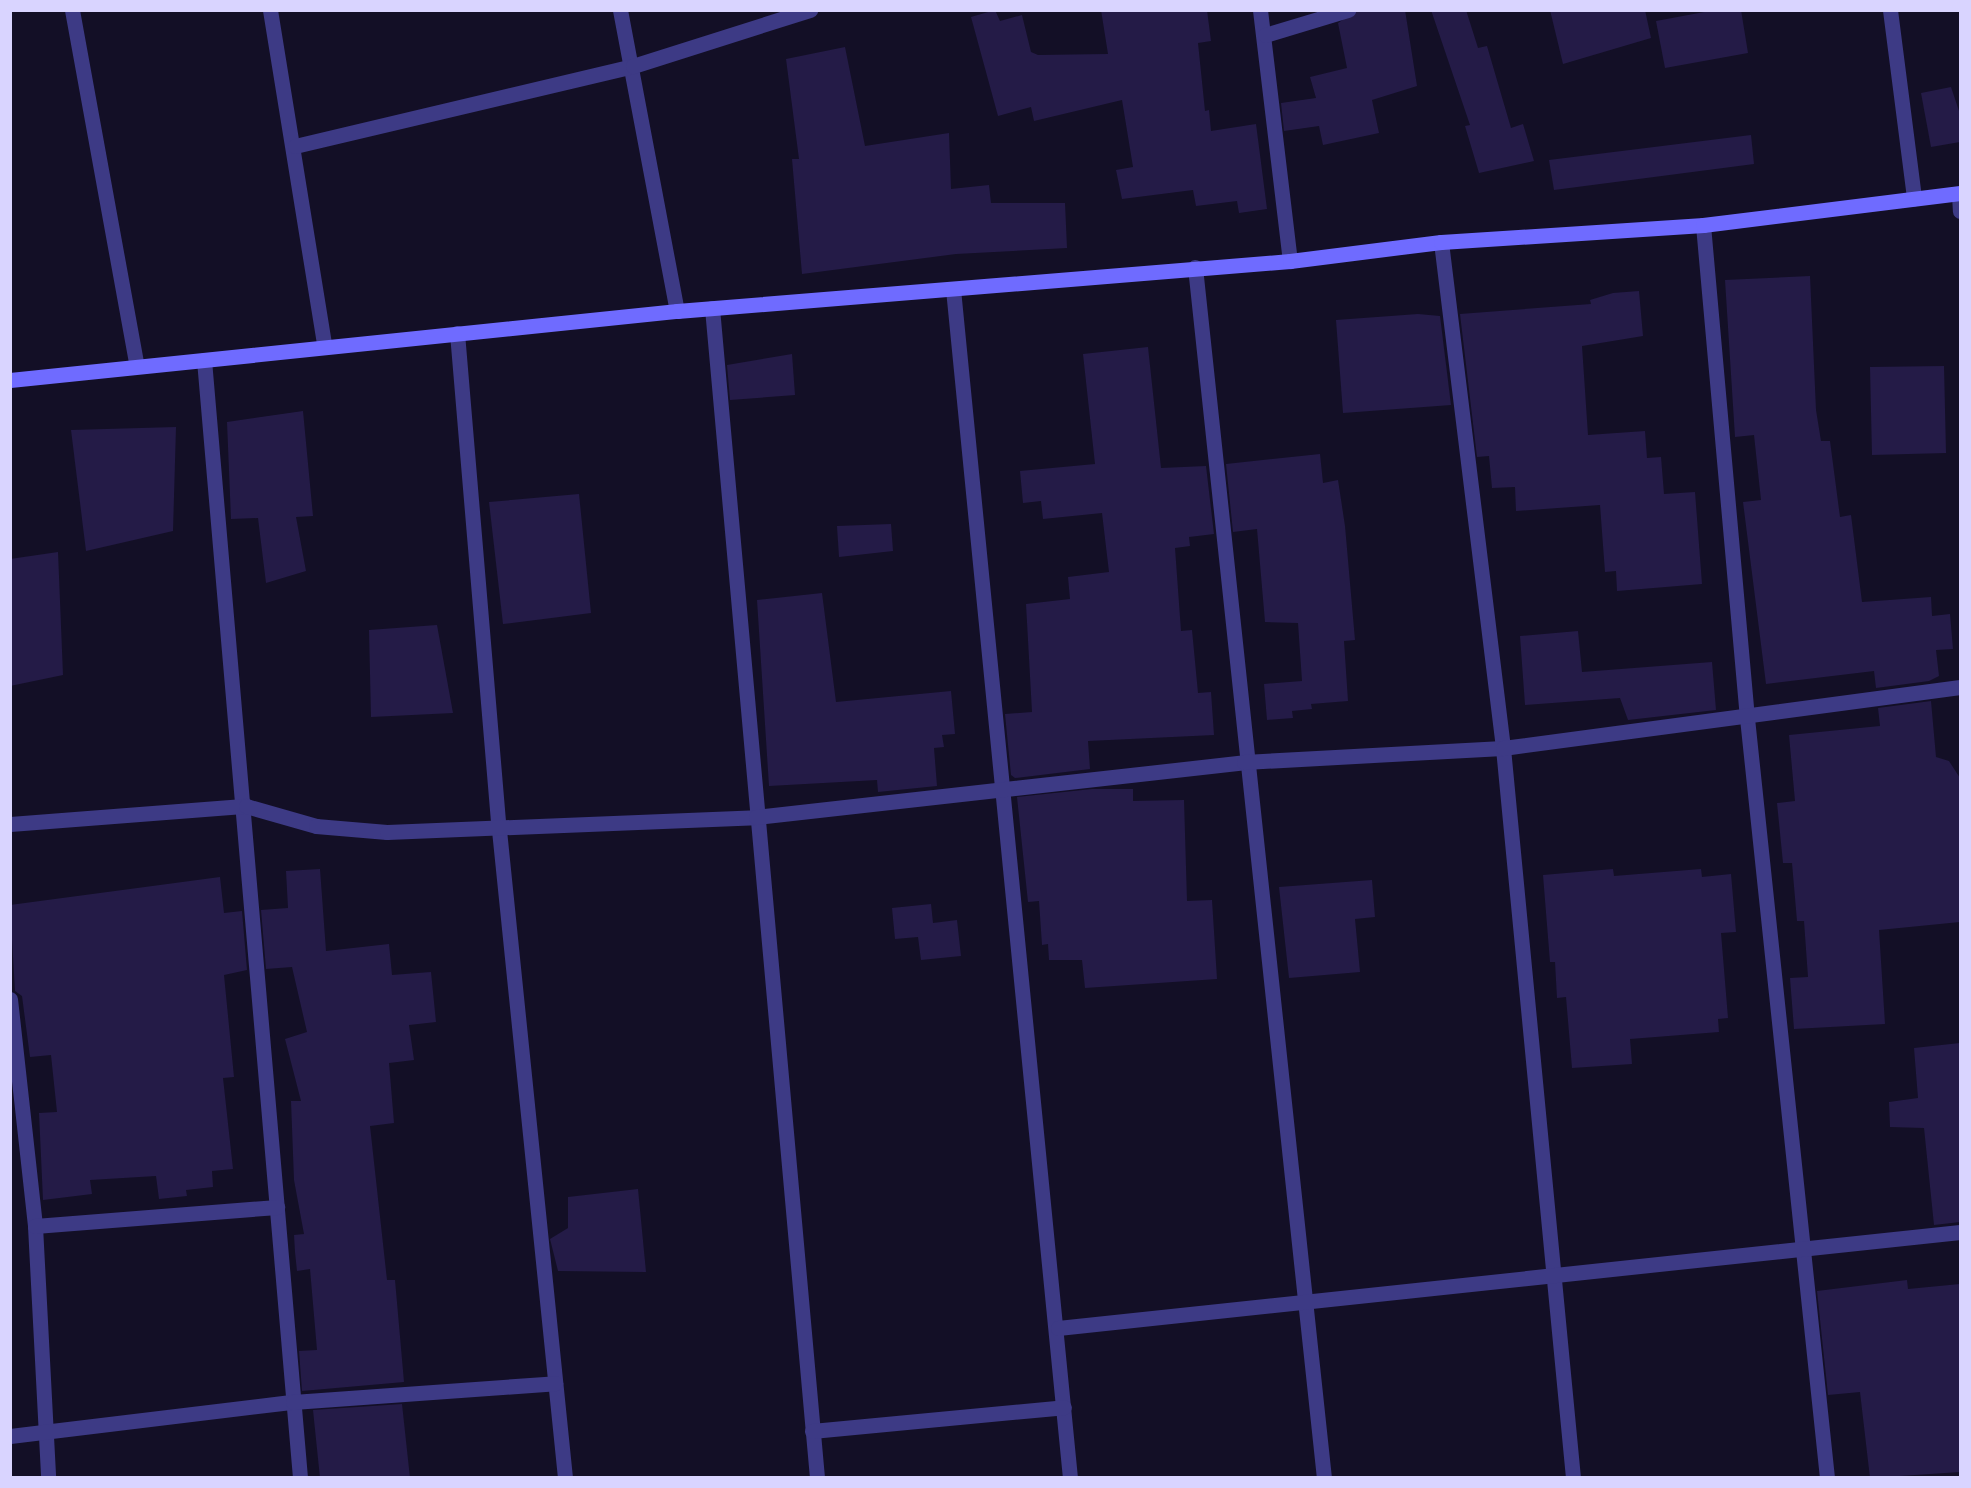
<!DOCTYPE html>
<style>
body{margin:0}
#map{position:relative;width:1971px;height:1488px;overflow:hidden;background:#130f26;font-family:Rubik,sans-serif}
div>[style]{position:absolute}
.building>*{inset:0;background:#241b47}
.street>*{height:15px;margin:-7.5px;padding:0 7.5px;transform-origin:7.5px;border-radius:7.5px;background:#3d3a85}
.secondary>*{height:15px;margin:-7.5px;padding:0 7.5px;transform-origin:7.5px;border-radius:7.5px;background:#6f6bff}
span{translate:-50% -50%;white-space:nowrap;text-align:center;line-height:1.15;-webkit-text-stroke:4.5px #130f26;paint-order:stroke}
.frame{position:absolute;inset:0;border:12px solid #d9d4ff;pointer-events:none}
</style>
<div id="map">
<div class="building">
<i style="clip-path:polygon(995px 10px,1000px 21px,1022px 15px,1031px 52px,1038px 55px,1108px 54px,1101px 10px,1207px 10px,1211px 41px,1198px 43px,1205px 111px,1209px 110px,1211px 131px,1256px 124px,1267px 209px,1239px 213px,1237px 201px,1196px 206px,1193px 190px,1122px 199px,1116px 170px,1133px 167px,1122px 100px,1034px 121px,1031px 107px,998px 116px,971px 17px)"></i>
<i style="clip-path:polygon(1358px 10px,1405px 10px,1417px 86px,1372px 100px,1379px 133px,1323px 145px,1319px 126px,1284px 131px,1281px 103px,1316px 98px,1310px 77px,1347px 68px,1338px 23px)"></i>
<i style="clip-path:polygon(1431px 10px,1466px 10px,1478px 48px,1487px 46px,1511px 128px,1523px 124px,1534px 161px,1479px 173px,1465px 126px,1470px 125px)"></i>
<i style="clip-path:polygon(1550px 10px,1645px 10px,1651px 38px,1563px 64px)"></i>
<i style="clip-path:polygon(1715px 10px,1741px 10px,1748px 53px,1665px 68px,1656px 21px)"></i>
<i style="clip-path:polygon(845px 47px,865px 146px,949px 133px,951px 189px,989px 185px,991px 203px,1065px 203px,1067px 248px,956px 254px,802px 274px,792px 159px,799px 159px,786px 59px)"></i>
<i style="clip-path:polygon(1951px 87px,1960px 114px,1960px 142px,1931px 147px,1921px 93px)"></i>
<i style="clip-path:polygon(1751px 135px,1754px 164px,1554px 190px,1549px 160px)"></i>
<i style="clip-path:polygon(1810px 276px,1816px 410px,1821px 441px,1830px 441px,1840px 517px,1851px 515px,1862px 602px,1931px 597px,1932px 616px,1950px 614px,1953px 649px,1936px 650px,1939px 676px,1929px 681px,1876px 688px,1874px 671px,1766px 684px,1743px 502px,1761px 500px,1754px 435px,1735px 437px,1725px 280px)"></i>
<i style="clip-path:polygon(1639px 291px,1643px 336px,1582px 346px,1588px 435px,1645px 431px,1647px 458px,1661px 457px,1664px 494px,1695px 492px,1702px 584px,1617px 591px,1616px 571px,1605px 572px,1600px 505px,1516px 511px,1515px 487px,1492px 488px,1489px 456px,1477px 457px,1460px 314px,1591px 304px,1590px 300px,1613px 293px)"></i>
<i style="clip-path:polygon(1418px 314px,1440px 316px,1451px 405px,1343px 413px,1336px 320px)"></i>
<i style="clip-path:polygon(1148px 347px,1161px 468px,1206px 466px,1214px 534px,1189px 537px,1190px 546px,1175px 548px,1181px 631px,1192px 630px,1198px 693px,1211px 692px,1214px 735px,1088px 741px,1090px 769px,1015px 778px,1011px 775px,1005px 714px,1032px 712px,1026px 604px,1070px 599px,1068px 577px,1109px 572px,1102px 513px,1043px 519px,1041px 501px,1023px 503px,1020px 471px,1095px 464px,1083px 354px)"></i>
<i style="clip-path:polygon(792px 354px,795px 395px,730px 400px,727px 365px)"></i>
<i style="clip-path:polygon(1944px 366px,1946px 453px,1872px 455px,1870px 367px)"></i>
<i style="clip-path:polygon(303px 411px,313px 516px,296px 517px,306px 571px,266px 583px,258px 518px,231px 519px,227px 422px)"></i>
<i style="clip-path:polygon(176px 427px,173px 531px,86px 551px,71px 430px)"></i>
<i style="clip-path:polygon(1320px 454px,1323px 483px,1338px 480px,1345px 526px,1355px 640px,1344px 641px,1348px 701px,1311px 704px,1312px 709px,1292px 711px,1293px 718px,1267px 720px,1264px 684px,1302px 681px,1298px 623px,1265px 622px,1257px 529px,1233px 532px,1226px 464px)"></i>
<i style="clip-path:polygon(579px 494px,591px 613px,503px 624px,489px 502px)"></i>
<i style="clip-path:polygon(891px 524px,893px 551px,839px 557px,837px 526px)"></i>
<i style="clip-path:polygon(58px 552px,63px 675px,10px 686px,10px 559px)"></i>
<i style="clip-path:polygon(822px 593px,836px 702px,951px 691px,955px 734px,942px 735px,944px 747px,934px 748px,937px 786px,878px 792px,877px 780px,769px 786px,757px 600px)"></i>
<i style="clip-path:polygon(437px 625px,453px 713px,371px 717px,369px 630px)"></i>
<i style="clip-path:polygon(1578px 631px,1582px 672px,1712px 662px,1716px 710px,1628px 720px,1620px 698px,1525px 705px,1520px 636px)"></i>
<i style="clip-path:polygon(1931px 701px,1936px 757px,1949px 761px,1960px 778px,1960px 922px,1879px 930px,1885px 1024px,1794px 1029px,1790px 978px,1808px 977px,1804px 921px,1797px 921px,1792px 863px,1783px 863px,1777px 803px,1795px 801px,1789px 735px,1880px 726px,1878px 708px)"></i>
<i style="clip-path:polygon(1092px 789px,1133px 789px,1133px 801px,1184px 800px,1187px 901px,1212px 900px,1217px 979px,1085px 988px,1082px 960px,1049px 960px,1048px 944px,1042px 945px,1039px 901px,1028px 902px,1017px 797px)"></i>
<i style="clip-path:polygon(320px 869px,326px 951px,389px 944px,392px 975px,431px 972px,436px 1022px,409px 1025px,414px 1060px,389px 1063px,394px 1123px,370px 1126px,387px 1280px,395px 1280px,404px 1382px,302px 1391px,299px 1351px,317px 1350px,310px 1269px,297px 1271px,295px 1252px,294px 1235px,304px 1234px,294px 1180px,291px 1101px,301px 1101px,285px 1039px,307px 1032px,292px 967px,266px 969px,261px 910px,288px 908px,286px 871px)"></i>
<i style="clip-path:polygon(1613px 869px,1614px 876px,1701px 869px,1702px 877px,1731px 874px,1736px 932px,1721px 933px,1728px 1018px,1718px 1019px,1719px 1032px,1630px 1039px,1632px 1064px,1572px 1068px,1566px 997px,1557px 998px,1555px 962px,1550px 962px,1543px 875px)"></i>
<i style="clip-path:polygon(220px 877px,224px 913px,242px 911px,247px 970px,224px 975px,234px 1077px,223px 1078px,233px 1169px,212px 1171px,213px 1187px,186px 1190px,187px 1196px,159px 1199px,156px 1176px,90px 1180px,92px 1194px,43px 1200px,39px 1113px,57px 1112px,51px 1055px,30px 1057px,22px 996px,15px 991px,10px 905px)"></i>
<i style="clip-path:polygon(1372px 880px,1375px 917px,1355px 919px,1360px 972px,1289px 978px,1279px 887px)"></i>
<i style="clip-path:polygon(931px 904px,933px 923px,957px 920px,961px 956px,921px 960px,918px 937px,895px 939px,892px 908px)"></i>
<i style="clip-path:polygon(1960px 1043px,1960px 1222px,1934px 1225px,1924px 1128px,1890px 1127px,1889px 1102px,1918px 1098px,1914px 1048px)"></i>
<i style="clip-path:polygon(638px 1189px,646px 1272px,558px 1271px,550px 1239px,568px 1228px,568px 1197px)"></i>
<i style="clip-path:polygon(1907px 1280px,1908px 1289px,1960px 1284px,1960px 1472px,1870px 1478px,1860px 1392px,1828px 1395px,1817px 1291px)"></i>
<i style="clip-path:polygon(402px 1404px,410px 1478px,320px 1478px,313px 1410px)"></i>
</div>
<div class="street">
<i style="left:72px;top:10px;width:362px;rotate:79.7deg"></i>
<i style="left:270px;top:10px;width:339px;rotate:80.8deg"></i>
<i style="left:620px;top:10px;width:306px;rotate:79.3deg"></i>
<i style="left:1260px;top:10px;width:253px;rotate:83.2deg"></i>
<i style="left:1890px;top:10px;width:190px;rotate:82.7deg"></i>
<i style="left:1265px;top:35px;width:87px;rotate:-16.8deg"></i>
<i style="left:295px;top:146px;width:347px;rotate:-13.3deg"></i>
<i style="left:633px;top:66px;width:186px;rotate:-17.6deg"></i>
<i style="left:1959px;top:194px;width:17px;rotate:87deg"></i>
<i style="left:1703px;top:225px;width:495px;rotate:84.9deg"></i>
<i style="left:1747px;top:718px;width:764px;rotate:83.99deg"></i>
<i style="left:1441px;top:242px;width:510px;rotate:83.01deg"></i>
<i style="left:1503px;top:748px;width:733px;rotate:84.52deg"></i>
<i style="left:1195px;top:267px;width:1218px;rotate:83.92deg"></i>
<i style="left:953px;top:289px;width:1195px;rotate:84.38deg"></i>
<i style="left:712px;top:308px;width:1175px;rotate:84.87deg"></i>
<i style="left:457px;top:333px;width:499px;rotate:85.2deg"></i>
<i style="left:499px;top:830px;width:651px;rotate:84.18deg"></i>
<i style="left:204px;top:360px;width:1122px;rotate:85.09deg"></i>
<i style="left:10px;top:824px;width:237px;rotate:-4.4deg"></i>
<i style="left:246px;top:806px;width:73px;rotate:15.9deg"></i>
<i style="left:316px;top:826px;width:71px;rotate:4.8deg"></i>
<i style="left:387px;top:832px;width:369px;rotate:-2.3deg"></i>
<i style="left:756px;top:817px;width:491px;rotate:-6.4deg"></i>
<i style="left:1244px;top:762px;width:259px;rotate:-3.1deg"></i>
<i style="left:1503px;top:748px;width:461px;rotate:-7.6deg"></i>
<i style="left:10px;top:999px;width:228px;rotate:83.7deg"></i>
<i style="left:35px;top:1226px;width:252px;rotate:87deg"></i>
<i style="left:35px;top:1226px;width:243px;rotate:-4.5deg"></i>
<i style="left:1058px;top:1328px;width:907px;rotate:-6.08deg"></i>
<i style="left:812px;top:1431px;width:253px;rotate:-5.4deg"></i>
<i style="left:10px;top:1436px;width:285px;rotate:-6.9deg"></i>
<i style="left:293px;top:1402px;width:263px;rotate:-4.1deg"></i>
</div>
<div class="secondary">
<i style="left:10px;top:380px;width:671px;rotate:-5.91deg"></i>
<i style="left:677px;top:311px;width:615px;rotate:-4.66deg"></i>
<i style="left:1290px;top:261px;width:152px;rotate:-7.2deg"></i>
<i style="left:1441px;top:242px;width:263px;rotate:-3.7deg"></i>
<i style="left:1703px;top:225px;width:259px;rotate:-7.1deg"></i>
</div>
<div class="frame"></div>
</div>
